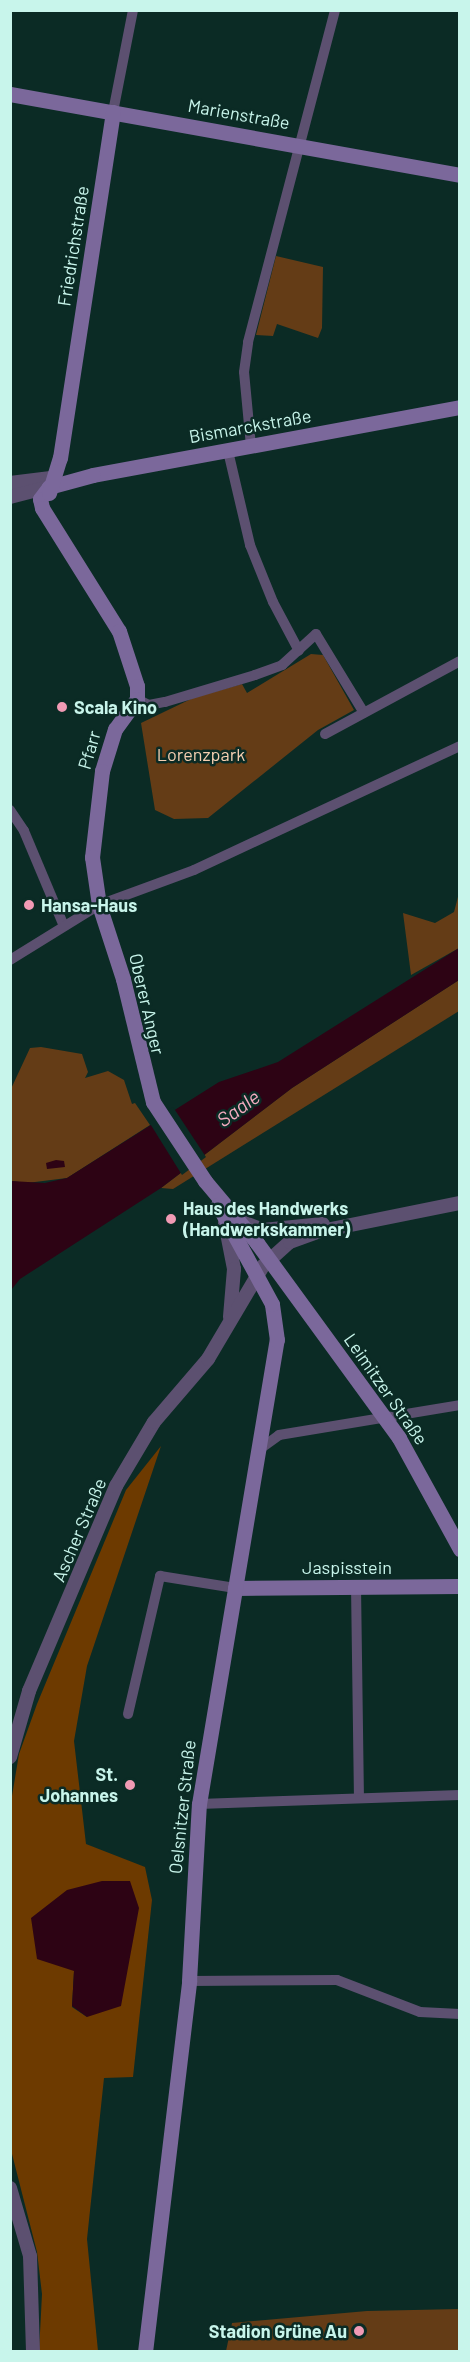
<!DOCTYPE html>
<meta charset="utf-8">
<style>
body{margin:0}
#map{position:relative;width:470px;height:2362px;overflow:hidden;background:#0b2b25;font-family:Barlow,sans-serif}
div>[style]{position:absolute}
.green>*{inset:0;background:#643c16}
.forest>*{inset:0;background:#6d3a00}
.water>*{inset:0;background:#2d0314}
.pier>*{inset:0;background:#0b2b25}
.minor>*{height:10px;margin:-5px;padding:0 5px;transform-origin:5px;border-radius:5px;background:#5c5070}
.tertiary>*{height:14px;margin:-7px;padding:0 7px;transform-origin:7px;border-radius:7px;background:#5c5070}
.secondary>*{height:15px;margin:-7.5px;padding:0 7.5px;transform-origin:7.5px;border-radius:7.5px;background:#7b689b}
.dots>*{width:16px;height:16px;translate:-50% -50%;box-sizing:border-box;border:3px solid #0b2b25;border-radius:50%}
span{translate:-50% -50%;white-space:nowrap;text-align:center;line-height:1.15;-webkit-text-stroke:5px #0b2b25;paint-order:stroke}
.street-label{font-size:18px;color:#c8f5eb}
.poi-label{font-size:18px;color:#c8f5eb;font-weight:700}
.left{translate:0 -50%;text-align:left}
.right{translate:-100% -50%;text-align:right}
.park-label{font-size:18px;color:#f5cfb1}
.water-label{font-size:20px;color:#f4abc0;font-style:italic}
.frame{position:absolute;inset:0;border:12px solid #c8f5eb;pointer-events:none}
</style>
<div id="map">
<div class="green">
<i style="clip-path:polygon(276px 256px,323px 267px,322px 328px,318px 338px,277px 324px,273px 336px,256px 335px)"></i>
<i style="clip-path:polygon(311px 654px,323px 655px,354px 710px,318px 730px,208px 818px,174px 819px,155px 810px,141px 723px,193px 698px,242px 684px,247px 693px)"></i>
<i style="clip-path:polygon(459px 893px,459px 948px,411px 975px,403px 913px,435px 923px,454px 912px)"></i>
<i style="clip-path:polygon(459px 980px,459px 1011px,173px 1189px,161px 1188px,292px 1088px)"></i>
<i style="clip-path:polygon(41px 1047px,82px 1054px,88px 1072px,85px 1078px,108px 1071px,124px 1080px,132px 1104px,135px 1103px,150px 1125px,67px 1178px,27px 1183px,11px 1181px,10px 1091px,30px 1048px)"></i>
<i style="clip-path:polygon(459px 2309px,459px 2351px,226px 2351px,232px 2323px,367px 2311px)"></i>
</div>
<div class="forest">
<i style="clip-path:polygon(evenodd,161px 1446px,87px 1666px,74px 1741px,86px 1844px,145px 1867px,152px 1900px,133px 2077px,104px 2078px,87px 2239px,98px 2351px,39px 2352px,42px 2294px,37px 2252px,11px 2150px,11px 1802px,19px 1754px,37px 1704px,126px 1490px,161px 1446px,74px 1971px,87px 2017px,72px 2007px,74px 1971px)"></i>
</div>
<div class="water">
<i style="clip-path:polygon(459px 948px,459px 980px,292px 1088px,161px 1188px,20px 1279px,11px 1290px,11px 1181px,45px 1183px,67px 1178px,219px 1082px,278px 1062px)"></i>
<i style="clip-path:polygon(56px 1160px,64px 1161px,65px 1167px,47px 1169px,46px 1163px)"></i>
<i style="clip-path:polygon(102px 1881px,130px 1881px,139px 1908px,121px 2006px,87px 2017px,72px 2006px,74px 1971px,37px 1959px,31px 1918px,67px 1890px)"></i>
</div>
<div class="pier">
<i style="clip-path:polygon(173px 1107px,206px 1157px,182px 1175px,149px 1122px)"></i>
</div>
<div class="minor">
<i style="left:113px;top:112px;width:104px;rotate:-78.9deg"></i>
<i style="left:251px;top:446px;width:74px;rotate:-95.4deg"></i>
<i style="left:244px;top:372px;width:30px;rotate:-82deg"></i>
<i style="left:248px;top:342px;width:343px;rotate:-75.3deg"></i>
<i style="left:228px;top:451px;width:97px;rotate:76.8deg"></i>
<i style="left:250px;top:545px;width:61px;rotate:68deg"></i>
<i style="left:273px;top:602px;width:55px;rotate:62deg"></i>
<i style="left:137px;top:699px;width:13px;rotate:27deg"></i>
<i style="left:149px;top:705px;width:16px;rotate:-11deg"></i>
<i style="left:165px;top:702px;width:94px;rotate:-16.7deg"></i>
<i style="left:255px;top:675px;width:29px;rotate:-20deg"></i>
<i style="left:282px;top:665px;width:46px;rotate:-42.4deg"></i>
<i style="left:316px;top:634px;width:92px;rotate:58.7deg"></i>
<i style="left:325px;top:734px;width:153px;rotate:-28.4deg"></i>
<i style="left:10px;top:810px;width:25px;rotate:56deg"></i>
<i style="left:24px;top:831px;width:103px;rotate:67.2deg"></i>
<i style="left:10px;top:960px;width:105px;rotate:-31.7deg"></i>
<i style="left:99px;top:905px;width:101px;rotate:-20.2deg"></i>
<i style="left:194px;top:870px;width:293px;rotate:-25deg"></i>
<i style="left:260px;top:1449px;width:24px;rotate:-36deg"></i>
<i style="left:279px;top:1435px;width:183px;rotate:-9.4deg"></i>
<i style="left:356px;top:1586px;width:210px;rotate:89.2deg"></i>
<i style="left:128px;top:1714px;width:142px;rotate:-76.9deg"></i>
<i style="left:160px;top:1576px;width:76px;rotate:9.1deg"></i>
<i style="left:199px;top:1804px;width:261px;rotate:-2deg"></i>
<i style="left:189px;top:1981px;width:148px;rotate:-0.4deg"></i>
<i style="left:337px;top:1980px;width:89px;rotate:21.1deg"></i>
<i style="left:420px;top:2012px;width:40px;rotate:2.9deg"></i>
</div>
<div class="tertiary">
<i style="left:10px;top:483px;width:41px;rotate:-7deg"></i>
<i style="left:10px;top:497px;width:40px;rotate:-14.4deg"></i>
<i style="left:240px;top:1221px;width:25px;rotate:21deg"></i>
<i style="left:263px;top:1230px;width:60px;rotate:-5.7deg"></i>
<i style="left:225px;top:1223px;width:47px;rotate:78.9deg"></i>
<i style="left:234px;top:1269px;width:48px;rotate:94.8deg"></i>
<i style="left:10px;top:1757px;width:69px;rotate:-73.9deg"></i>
<i style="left:29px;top:1691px;width:223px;rotate:-67deg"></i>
<i style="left:116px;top:1486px;width:74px;rotate:-59.3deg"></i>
<i style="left:154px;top:1422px;width:83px;rotate:-49.4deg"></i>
<i style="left:208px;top:1359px;width:108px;rotate:-59.4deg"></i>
<i style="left:263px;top:1266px;width:36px;rotate:-42deg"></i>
<i style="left:290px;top:1242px;width:33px;rotate:-20deg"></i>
<i style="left:321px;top:1231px;width:142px;rotate:-11.4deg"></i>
<i style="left:10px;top:2188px;width:71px;rotate:73.6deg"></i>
<i style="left:30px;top:2256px;width:96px;rotate:88.2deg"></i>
</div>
<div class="secondary">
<i style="left:10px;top:94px;width:457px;rotate:10.2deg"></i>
<i style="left:460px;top:407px;width:373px;rotate:169.5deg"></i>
<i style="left:93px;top:475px;width:46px;rotate:164.7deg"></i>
<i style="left:49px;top:487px;width:15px;rotate:127deg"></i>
<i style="left:40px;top:499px;width:9px;rotate:77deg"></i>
<i style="left:42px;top:508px;width:145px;rotate:58deg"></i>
<i style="left:119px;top:631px;width:58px;rotate:71.9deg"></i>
<i style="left:137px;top:686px;width:13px;rotate:90deg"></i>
<i style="left:137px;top:699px;width:37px;rotate:126deg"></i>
<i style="left:115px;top:729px;width:44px;rotate:107.2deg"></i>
<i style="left:102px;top:771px;width:87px;rotate:96.6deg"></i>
<i style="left:92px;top:857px;width:49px;rotate:81.7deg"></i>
<i style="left:99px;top:905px;width:78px;rotate:72deg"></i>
<i style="left:123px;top:979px;width:127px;rotate:76.3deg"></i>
<i style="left:153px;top:1102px;width:95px;rotate:56.6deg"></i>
<i style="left:205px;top:1181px;width:81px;rotate:50deg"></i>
<i style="left:257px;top:1243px;width:241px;rotate:53.9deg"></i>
<i style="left:399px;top:1438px;width:127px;rotate:61.2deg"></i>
<i style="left:49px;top:493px;width:37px;rotate:-73deg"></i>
<i style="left:60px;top:458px;width:350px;rotate:-81.3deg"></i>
<i style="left:235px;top:1588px;width:225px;rotate:-0.5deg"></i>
<i style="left:145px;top:2352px;width:374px;rotate:-83.2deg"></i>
<i style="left:189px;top:1981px;width:177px;rotate:-86.8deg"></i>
<i style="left:199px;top:1804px;width:471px;rotate:-80.5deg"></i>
<i style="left:277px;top:1340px;width:36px;rotate:-98deg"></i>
<i style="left:272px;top:1304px;width:113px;rotate:-118.6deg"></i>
</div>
<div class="dots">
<i style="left:62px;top:707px;background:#f19ab4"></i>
<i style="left:29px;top:905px;background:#f19ab4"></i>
<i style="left:171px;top:1219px;background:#f19ab4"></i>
<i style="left:130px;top:1785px;background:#f19ab4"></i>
<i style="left:359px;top:2331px;background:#f19ab4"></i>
</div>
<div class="street-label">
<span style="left:239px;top:114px;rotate:10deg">Marienstraße</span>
<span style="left:73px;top:246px;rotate:-81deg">Friedrichstraße</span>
<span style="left:250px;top:426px;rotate:-10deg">Bismarckstraße</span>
<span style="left:89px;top:750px;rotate:-74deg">Pfarr</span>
<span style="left:147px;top:1004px;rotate:77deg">Oberer Anger</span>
<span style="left:386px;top:1389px;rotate:55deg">Leimitzer Straße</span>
<span style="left:79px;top:1530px;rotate:-67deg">Ascher Straße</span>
<span style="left:347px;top:1567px">Jaspisstein</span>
<span style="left:182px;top:1807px;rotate:-84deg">Oelsnitzer Straße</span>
</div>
<div class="poi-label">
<span class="left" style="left:74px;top:707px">Scala Kino</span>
<span class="left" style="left:41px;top:905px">Hansa-Haus</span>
<span class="left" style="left:183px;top:1219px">Haus des Handwerks<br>(Handwerkskammer)</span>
<span class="right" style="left:118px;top:1785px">St.<br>Johannes</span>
<span class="right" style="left:347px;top:2331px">Stadion Grüne Au</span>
</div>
<div class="park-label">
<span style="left:201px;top:754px">Lorenzpark</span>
</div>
<div class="water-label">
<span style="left:238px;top:1108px;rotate:-36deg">Saale</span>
</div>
<div class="frame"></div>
</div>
